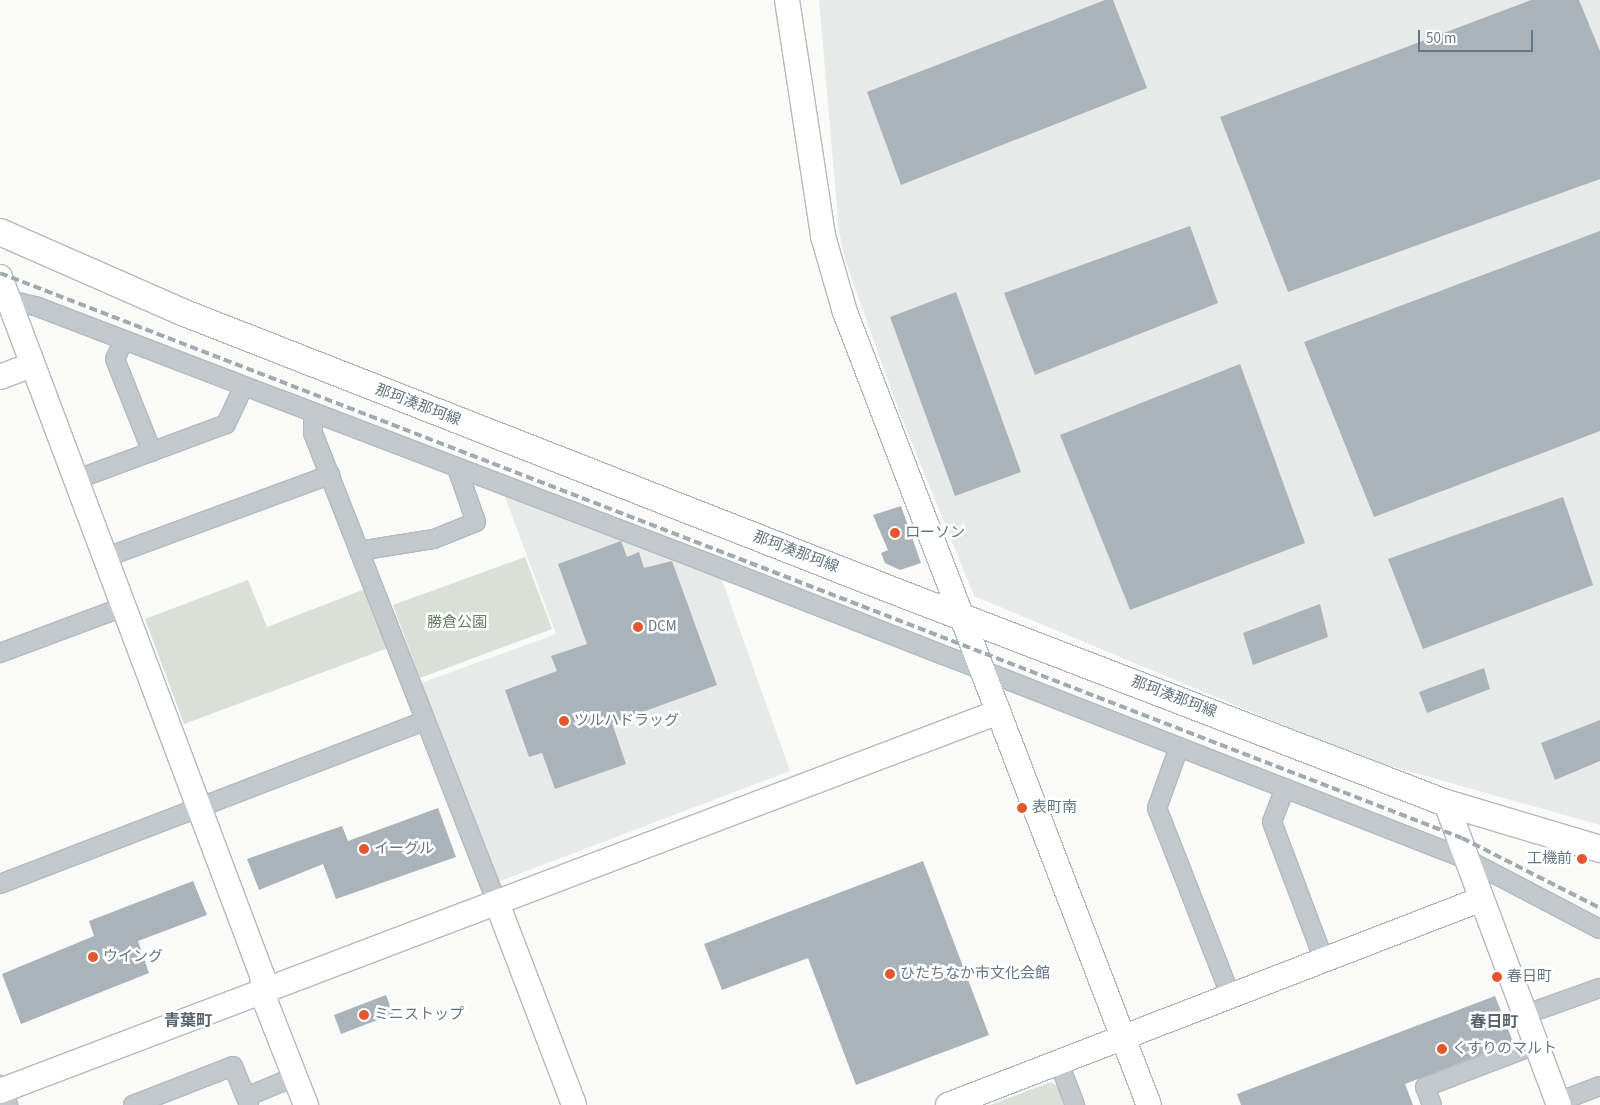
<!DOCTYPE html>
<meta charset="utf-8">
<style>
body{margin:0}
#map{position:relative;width:1600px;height:1105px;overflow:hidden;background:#fafaf8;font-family:"Source Sans 3","Noto Sans JP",sans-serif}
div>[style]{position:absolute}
.built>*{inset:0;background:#e8e9e9}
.green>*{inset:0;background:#dadfd7}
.building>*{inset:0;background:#aab3b9}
.roads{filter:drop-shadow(1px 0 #b3babf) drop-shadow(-1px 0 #b3babf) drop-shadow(0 1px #b3babf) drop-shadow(0 -1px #b3babf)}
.street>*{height:18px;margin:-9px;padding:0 9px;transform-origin:9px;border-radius:9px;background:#c3c8cc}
.secondary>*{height:24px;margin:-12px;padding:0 12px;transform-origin:12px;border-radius:12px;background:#fff}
.primary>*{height:26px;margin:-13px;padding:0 13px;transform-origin:13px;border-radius:13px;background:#fff}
.rail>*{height:4px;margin-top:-2px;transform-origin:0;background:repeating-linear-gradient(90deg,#a2aab0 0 8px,transparent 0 12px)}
.dots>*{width:14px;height:14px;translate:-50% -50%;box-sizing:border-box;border:2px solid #fff;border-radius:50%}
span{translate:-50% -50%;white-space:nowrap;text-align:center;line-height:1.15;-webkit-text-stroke:5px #fff;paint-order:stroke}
.street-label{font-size:15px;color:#657683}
.poi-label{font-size:15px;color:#657683}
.left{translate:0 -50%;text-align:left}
.right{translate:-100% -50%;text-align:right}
.park-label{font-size:15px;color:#687a64}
.neighbourhood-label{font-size:16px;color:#57646e;font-weight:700}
.scale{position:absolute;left:1418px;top:30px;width:115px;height:22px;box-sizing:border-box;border:2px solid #657683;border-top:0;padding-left:6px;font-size:15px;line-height:18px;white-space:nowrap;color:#657683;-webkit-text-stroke:4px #fff;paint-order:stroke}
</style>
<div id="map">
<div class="built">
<i style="clip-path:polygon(819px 0,1600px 0,1600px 825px,1362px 758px,974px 596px,899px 411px,845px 260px,839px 231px)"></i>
<i style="clip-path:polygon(504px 494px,721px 577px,790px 771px,495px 883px,421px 683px,556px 634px)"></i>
</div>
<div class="green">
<i style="clip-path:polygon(525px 557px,552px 629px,420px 678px,393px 605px)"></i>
<i style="clip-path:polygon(248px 580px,267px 627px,365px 589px,388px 648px,184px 724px,145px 619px)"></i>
<i style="clip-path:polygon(1051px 1082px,1060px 1088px,1067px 1105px,990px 1105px)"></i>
</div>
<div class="building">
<i style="clip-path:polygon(1105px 0,1113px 0,1147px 88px,901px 185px,867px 92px)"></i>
<i style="clip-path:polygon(1531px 0,1579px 0,1600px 51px,1600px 179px,1288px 292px,1220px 117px)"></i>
<i style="clip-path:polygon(1190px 226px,1218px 303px,1035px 375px,1004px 293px)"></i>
<i style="clip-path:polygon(1600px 231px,1600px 431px,1374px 517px,1304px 342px)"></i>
<i style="clip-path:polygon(956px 292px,1021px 472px,955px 496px,890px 317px)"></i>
<i style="clip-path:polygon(1240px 364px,1305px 543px,1130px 610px,1060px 435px)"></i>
<i style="clip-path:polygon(1563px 497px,1593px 585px,1423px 649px,1388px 559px)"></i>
<i style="clip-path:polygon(901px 506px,921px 563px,900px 570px,885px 563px,881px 553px,888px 550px,873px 515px)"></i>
<i style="clip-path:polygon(621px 541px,627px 557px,639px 552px,644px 568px,672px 561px,717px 685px,612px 723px,626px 764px,555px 789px,542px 753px,529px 757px,505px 690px,557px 671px,551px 656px,587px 644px,558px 564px)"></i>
<i style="clip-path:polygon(1320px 604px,1328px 637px,1253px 665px,1243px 633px)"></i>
<i style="clip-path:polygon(1484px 668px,1490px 689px,1427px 713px,1419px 692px)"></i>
<i style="clip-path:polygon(1600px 720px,1600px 761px,1555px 780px,1541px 743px)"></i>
<i style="clip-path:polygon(438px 808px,456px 857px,336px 899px,323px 864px,259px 890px,247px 859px,342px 826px,348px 841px)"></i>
<i style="clip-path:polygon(923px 861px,989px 1035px,856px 1085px,808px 958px,722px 990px,704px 944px)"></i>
<i style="clip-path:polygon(193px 881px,207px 915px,138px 941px,149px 973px,21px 1024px,2px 974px,94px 936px,89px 921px)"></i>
<i style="clip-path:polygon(386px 995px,393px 1014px,341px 1034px,334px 1015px)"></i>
<i style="clip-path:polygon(1495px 996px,1513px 1042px,1405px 1084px,1413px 1105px,1241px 1105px,1237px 1094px)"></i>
</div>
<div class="roads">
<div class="street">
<i style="left:0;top:298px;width:39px;rotate:13deg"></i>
<i style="left:38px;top:307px;width:709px;rotate:20.92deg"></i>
<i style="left:700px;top:560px;width:822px;rotate:21.32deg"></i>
<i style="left:1466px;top:859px;width:151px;rotate:27.6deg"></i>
<i style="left:124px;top:340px;width:21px;rotate:115deg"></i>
<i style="left:115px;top:359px;width:100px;rotate:68.3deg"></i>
<i style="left:313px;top:413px;width:20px;rotate:90deg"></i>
<i style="left:313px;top:433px;width:505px;rotate:68.62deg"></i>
<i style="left:75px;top:480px;width:161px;rotate:-20.3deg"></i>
<i style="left:226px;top:424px;width:42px;rotate:-64.7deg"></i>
<i style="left:359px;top:551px;width:76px;rotate:-9.1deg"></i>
<i style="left:434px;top:539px;width:45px;rotate:-22deg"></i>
<i style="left:476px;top:522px;width:57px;rotate:-109.4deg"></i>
<i style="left:104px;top:558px;width:241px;rotate:-20.2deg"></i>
<i style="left:0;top:653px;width:131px;rotate:-20.5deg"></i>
<i style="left:1179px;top:747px;width:65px;rotate:109.8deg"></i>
<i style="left:1157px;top:808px;width:203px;rotate:68.6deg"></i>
<i style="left:1285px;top:788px;width:36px;rotate:111deg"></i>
<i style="left:1272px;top:822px;width:147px;rotate:69.4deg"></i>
<i style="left:0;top:884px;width:455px;rotate:-21deg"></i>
<i style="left:1524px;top:1015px;width:81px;rotate:-19.6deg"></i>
<i style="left:1059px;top:1063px;width:45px;rotate:69.1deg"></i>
<i style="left:0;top:1085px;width:22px;rotate:68deg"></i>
<i style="left:246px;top:1097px;width:52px;rotate:-22.6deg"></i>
<i style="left:1558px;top:1102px;width:45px;rotate:-20.9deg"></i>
<i style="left:133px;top:1105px;width:107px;rotate:-21.3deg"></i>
<i style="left:233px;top:1066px;width:42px;rotate:67.7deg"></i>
<i style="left:1432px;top:1105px;width:19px;rotate:-111deg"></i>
<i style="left:1425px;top:1087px;width:118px;rotate:-20.9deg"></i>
</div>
<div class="secondary">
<i style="left:787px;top:0;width:239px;rotate:81.3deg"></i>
<i style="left:823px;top:236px;width:79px;rotate:73.9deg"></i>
<i style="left:845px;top:312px;width:849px;rotate:69.03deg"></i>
<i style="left:0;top:277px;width:746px;rotate:69.43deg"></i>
<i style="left:262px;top:975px;width:28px;rotate:82deg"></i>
<i style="left:266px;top:1003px;width:110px;rotate:68.6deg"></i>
<i style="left:0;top:377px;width:33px;rotate:-21deg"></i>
<i style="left:1446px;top:803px;width:322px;rotate:69.5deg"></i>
<i style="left:497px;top:903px;width:216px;rotate:69.1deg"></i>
<i style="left:0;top:1091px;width:1068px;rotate:-20.79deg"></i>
<i style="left:948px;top:1105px;width:569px;rotate:-21.11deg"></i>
</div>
<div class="primary">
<i style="left:0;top:232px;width:199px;rotate:23.7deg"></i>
<i style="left:182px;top:312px;width:773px;rotate:21.39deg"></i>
<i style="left:902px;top:594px;width:583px;rotate:21.02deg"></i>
<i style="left:1446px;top:803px;width:161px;rotate:16.6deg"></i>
</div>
</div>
<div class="rail">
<i style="left:0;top:273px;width:1567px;rotate:21.13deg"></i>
<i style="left:1462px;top:838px;width:155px;rotate:26.9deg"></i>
</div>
<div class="dots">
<i style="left:895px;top:533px;background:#e4572e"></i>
<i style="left:638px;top:627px;background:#e4572e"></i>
<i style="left:564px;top:721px;background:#e4572e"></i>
<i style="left:1022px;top:808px;background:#e4572e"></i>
<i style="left:364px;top:849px;background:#e4572e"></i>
<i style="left:1582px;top:859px;background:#e4572e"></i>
<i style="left:93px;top:957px;background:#e4572e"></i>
<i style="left:890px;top:974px;background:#e4572e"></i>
<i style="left:1497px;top:977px;background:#e4572e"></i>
<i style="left:364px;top:1015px;background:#e4572e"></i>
<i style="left:1442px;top:1049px;background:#e4572e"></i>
</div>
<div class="street-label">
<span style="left:418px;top:405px;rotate:21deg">那珂湊那珂線</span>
<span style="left:796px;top:552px;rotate:21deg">那珂湊那珂線</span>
<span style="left:1174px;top:697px;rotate:21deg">那珂湊那珂線</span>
</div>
<div class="poi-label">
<span class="left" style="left:905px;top:533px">ローソン</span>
<span class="left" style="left:648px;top:627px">DCM</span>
<span class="left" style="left:574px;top:721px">ツルハドラッグ</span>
<span class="left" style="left:1032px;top:808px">表町南</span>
<span class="left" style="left:374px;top:849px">イーグル</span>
<span class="right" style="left:1572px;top:859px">工機前</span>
<span class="left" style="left:103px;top:957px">ウイング</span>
<span class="left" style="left:900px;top:974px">ひたちなか市文化会館</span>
<span class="left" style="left:1507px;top:977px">春日町</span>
<span class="left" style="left:374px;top:1015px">ミニストップ</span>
<span class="left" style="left:1452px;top:1049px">くすりのマルト</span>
</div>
<div class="park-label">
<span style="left:457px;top:623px">勝倉公園</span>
</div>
<div class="neighbourhood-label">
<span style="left:188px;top:1021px">青葉町</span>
<span style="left:1494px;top:1022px">春日町</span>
</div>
<div class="scale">50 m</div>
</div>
